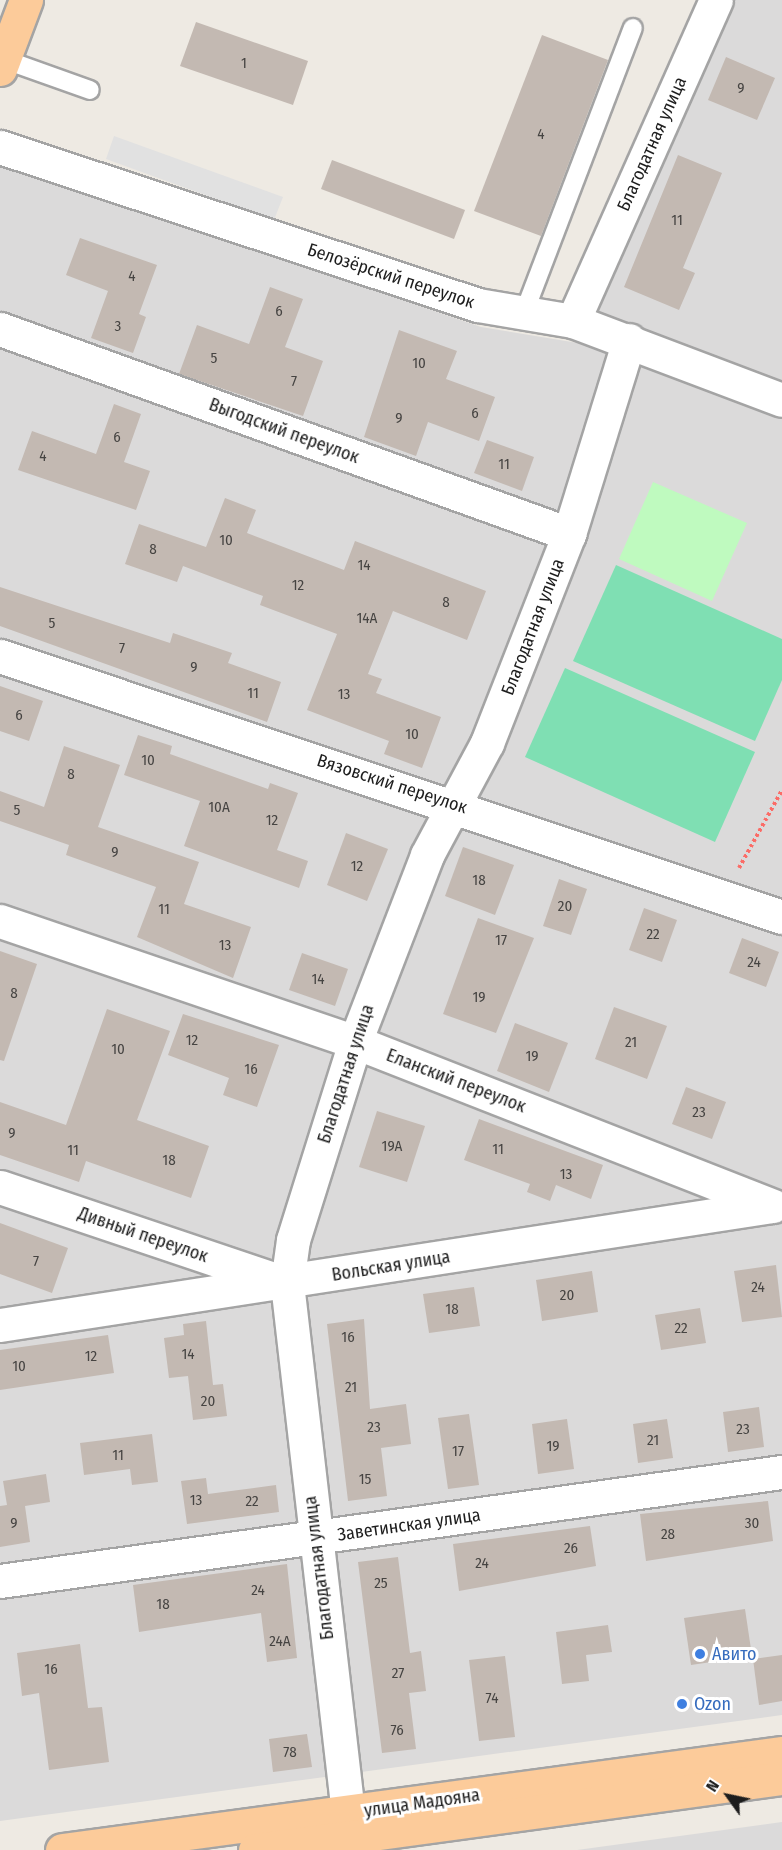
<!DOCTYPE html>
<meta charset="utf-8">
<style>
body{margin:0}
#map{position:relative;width:782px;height:1850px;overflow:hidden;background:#eeeae3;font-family:"Fira Sans Condensed",sans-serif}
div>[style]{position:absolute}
.residential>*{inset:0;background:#dbdada}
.park>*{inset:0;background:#bffabf}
.pitch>*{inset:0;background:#7fdfb3}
.parking>*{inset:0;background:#e1e1e1}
.building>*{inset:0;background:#c3b9b2}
.path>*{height:4px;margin-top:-2px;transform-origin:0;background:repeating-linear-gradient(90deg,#fb6c67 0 3px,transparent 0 6px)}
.roads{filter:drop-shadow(2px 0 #a4a4a4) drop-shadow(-2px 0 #a4a4a4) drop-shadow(0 2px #a4a4a4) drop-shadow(0 -2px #a4a4a4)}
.service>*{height:18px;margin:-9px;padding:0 9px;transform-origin:9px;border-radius:9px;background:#fff}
.minor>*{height:33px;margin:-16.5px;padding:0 16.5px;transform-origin:16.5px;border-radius:16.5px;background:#fff}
.primary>*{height:33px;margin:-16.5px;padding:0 16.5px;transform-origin:16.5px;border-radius:16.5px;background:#fccb9a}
.dots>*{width:16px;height:16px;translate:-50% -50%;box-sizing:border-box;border:3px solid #fff;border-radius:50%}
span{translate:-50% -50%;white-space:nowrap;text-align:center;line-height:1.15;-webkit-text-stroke:6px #fff;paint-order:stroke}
.number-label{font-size:15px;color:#464442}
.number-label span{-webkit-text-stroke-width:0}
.street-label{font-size:18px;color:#1d1d1d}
.shop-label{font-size:18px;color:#366cbe}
.left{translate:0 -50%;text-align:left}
.north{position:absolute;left:698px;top:1766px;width:60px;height:60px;-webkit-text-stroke:4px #fff;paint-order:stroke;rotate:303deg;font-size:16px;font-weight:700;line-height:24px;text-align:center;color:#1d1d1d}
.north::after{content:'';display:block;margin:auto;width:21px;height:27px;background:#1d1d1d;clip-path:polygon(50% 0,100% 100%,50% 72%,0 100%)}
</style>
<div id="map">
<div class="residential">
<i style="clip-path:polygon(732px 0,782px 0,782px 1715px,0 1821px,0 162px,481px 327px,584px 344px)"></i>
<i style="clip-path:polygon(782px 1822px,782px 1850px,577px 1850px)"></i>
</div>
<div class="park">
<i style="clip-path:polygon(653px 482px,747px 523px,712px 601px,619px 559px)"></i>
</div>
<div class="pitch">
<i style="clip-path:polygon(616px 565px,782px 639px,782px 680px,755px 741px,573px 661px)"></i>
<i style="clip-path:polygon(565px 668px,755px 752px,715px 842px,525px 757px)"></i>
</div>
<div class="parking">
<i style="clip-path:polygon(114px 136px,283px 197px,274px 220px,106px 159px)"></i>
</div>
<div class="building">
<i style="clip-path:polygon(196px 22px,308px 61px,293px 105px,180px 66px)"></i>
<i style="clip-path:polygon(542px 35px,608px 60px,541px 236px,474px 211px)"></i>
<i style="clip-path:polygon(726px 57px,775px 78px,757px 120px,708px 100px)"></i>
<i style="clip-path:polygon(678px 155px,722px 173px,683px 268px,695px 273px,679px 310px,624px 287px)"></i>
<i style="clip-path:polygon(332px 160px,465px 210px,454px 239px,321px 189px)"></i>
<i style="clip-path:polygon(80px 238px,157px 265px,139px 314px,146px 317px,133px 353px,91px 338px,108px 291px,66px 275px)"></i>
<i style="clip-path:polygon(270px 287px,303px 299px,285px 347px,323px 361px,303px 416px,179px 374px,197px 325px,249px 344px)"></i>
<i style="clip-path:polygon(399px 330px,457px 351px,446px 379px,495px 397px,479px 441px,428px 422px,416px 456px,364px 437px)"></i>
<i style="clip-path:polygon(114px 404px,141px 414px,124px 462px,150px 471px,136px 510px,18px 470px,32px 431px,96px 454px)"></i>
<i style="clip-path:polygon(487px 440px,534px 457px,522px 491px,474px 473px)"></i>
<i style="clip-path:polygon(225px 498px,256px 510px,247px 533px,344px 570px,355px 541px,486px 591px,467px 640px,393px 611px,368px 674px,382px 679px,376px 693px,441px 717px,422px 768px,384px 754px,389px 741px,307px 710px,337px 634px,260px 605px,263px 596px,183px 566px,177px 582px,125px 564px,139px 524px,206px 547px)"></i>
<i style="clip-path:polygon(0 587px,170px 643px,173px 633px,232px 653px,228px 663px,281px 682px,267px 722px,0 626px)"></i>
<i style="clip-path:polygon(0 686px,43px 701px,29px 741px,0 731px)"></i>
<i style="clip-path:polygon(138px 735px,172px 746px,170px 754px,268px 789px,270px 783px,298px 793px,277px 850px,308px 861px,299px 888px,184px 846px,200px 801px,124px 775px)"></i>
<i style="clip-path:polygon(64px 746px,120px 765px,98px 827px,199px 862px,184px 904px,251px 927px,233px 978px,137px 937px,156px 887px,66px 855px,69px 845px,0 821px,0 791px,44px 807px)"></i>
<i style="clip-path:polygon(346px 833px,388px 849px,367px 901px,327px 885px)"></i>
<i style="clip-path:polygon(463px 847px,514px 865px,495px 915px,445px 896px)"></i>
<i style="clip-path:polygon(559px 879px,587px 889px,571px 935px,543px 926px)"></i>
<i style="clip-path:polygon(644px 908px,677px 920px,662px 962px,629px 950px)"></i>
<i style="clip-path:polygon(478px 918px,534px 938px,496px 1033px,443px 1014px)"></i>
<i style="clip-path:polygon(742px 938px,779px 952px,766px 987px,729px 973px)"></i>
<i style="clip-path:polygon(0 951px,37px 964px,4px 1061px,0 1060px)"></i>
<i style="clip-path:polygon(302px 953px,348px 969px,335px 1006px,289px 990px)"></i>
<i style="clip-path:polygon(614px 1007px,667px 1026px,647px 1079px,595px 1059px)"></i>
<i style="clip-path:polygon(107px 1009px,170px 1031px,137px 1120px,209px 1146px,191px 1198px,86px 1161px,79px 1182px,0 1155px,0 1102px,66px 1125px)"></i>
<i style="clip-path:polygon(183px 1014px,279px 1045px,257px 1107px,223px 1095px,229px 1078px,168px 1055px)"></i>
<i style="clip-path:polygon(515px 1023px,568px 1043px,549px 1092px,497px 1071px)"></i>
<i style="clip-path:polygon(686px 1087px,726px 1102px,712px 1139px,672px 1124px)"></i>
<i style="clip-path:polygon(377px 1111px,425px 1126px,407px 1182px,359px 1167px)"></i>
<i style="clip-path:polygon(479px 1119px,603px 1165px,591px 1199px,556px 1185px,550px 1201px,527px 1192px,530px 1184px,464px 1160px)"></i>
<i style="clip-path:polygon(0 1223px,68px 1248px,52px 1293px,0 1274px)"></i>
<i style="clip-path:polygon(776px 1265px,782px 1317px,742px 1322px,734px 1271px)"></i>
<i style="clip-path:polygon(592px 1271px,598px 1312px,542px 1321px,536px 1280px)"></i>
<i style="clip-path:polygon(474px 1287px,480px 1326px,429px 1333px,423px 1294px)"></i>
<i style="clip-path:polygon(700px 1308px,706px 1343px,661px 1350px,655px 1315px)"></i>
<i style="clip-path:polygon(364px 1319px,370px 1409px,406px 1404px,411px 1444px,381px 1448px,387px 1496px,348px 1501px,327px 1324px)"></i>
<i style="clip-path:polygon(206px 1321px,213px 1385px,223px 1384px,227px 1416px,193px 1420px,188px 1376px,169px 1378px,164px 1338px,184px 1335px,183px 1324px)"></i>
<i style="clip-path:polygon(108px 1335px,114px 1373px,0 1390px,0 1350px)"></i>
<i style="clip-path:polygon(759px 1407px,764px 1447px,728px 1452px,723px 1412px)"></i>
<i style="clip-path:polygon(469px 1414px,479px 1485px,448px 1489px,438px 1418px)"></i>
<i style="clip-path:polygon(567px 1419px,574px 1469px,538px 1474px,532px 1424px)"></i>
<i style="clip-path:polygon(667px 1419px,673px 1458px,638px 1463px,633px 1424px)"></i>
<i style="clip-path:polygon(152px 1434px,158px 1482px,132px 1485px,130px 1469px,84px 1475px,80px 1443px)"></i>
<i style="clip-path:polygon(46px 1474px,50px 1502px,25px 1506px,30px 1542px,0 1547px,0 1506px,7px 1505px,3px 1481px)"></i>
<i style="clip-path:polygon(206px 1478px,208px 1494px,276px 1485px,279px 1512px,187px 1524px,181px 1481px)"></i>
<i style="clip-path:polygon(768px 1501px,773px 1541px,646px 1561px,640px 1514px)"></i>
<i style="clip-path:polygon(590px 1526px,596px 1566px,459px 1591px,453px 1544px)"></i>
<i style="clip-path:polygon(398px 1557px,410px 1653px,421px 1651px,426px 1691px,409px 1693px,416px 1749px,382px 1753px,358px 1562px)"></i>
<i style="clip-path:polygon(287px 1564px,297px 1658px,267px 1662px,261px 1613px,139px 1632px,133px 1585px)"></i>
<i style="clip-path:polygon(745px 1609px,752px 1656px,691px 1665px,684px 1618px)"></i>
<i style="clip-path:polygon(608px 1625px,612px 1652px,586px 1655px,589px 1681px,562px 1684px,556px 1632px)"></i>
<i style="clip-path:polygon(80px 1644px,88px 1708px,102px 1707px,109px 1762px,49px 1770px,39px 1693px,22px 1696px,17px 1653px)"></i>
<i style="clip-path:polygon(782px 1655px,782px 1701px,759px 1705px,753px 1659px)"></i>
<i style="clip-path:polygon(505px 1656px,515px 1737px,479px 1741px,469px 1660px)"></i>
<i style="clip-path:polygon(307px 1734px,312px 1767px,273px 1772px,269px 1739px)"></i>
</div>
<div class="path">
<i style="left:739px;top:868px;width:89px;rotate:-61.1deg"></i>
</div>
<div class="roads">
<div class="service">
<i style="left:3px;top:59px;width:92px;rotate:19.6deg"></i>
<i style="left:524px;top:313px;width:305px;rotate:-69.1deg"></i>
</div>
<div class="minor">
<i style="left:0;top:147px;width:503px;rotate:18.29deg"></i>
<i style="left:478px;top:305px;width:96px;rotate:9.6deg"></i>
<i style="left:573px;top:321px;width:223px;rotate:20.7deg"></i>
<i style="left:573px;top:321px;width:351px;rotate:-66deg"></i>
<i style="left:0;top:329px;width:605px;rotate:19.81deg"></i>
<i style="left:0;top:656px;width:824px;rotate:18.46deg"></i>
<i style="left:0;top:921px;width:375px;rotate:18.8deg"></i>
<i style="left:355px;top:1042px;width:449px;rotate:21.4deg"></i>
<i style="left:0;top:1187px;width:295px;rotate:18.6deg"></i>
<i style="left:0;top:1325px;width:780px;rotate:-8.77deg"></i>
<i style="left:0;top:1581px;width:790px;rotate:-7.94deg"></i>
<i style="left:351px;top:1839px;width:560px;rotate:-96.57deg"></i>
<i style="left:287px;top:1283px;width:43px;rotate:-82.1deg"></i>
<i style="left:293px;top:1240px;width:207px;rotate:-72.6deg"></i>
<i style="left:355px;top:1042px;width:200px;rotate:-68.9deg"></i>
<i style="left:427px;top:855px;width:127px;rotate:-61.8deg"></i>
<i style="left:487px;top:743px;width:225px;rotate:-68.6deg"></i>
<i style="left:569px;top:534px;width:203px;rotate:-72.8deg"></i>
</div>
<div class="primary">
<i style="left:0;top:69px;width:74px;rotate:-69.4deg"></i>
<i style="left:62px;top:1850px;width:727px;rotate:-7.67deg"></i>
<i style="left:255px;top:1850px;width:532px;rotate:-7.78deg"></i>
</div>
</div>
<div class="dots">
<i style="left:700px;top:1654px;background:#3f7fe0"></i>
<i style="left:682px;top:1704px;background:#3f7fe0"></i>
</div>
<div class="number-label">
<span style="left:244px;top:64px">1</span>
<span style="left:741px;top:89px">9</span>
<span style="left:541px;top:135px">4</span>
<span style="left:677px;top:221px">11</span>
<span style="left:132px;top:277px">4</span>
<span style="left:279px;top:312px">6</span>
<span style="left:118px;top:327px">3</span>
<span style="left:214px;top:359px">5</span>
<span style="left:419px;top:364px">10</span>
<span style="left:294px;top:382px">7</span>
<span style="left:475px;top:414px">6</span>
<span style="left:399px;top:419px">9</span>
<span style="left:117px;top:438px">6</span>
<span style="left:43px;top:457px">4</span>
<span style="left:504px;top:465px">11</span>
<span style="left:226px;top:541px">10</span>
<span style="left:153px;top:550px">8</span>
<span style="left:364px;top:566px">14</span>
<span style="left:298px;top:586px">12</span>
<span style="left:446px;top:603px">8</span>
<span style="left:367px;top:619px">14А</span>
<span style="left:52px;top:624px">5</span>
<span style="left:122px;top:649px">7</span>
<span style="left:194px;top:668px">9</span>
<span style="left:253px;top:694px">11</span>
<span style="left:344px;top:695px">13</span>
<span style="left:19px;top:716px">6</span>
<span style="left:412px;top:735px">10</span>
<span style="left:148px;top:761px">10</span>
<span style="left:71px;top:775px">8</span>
<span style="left:219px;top:808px">10А</span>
<span style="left:17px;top:811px">5</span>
<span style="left:272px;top:821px">12</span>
<span style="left:115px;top:853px">9</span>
<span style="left:357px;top:867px">12</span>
<span style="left:479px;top:881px">18</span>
<span style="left:565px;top:907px">20</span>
<span style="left:164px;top:910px">11</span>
<span style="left:653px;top:935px">22</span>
<span style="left:501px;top:941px">17</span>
<span style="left:225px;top:946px">13</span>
<span style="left:754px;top:963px">24</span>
<span style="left:318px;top:980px">14</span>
<span style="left:14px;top:994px">8</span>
<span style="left:479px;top:998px">19</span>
<span style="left:192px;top:1041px">12</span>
<span style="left:631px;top:1043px">21</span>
<span style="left:118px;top:1050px">10</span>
<span style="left:532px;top:1057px">19</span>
<span style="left:251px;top:1070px">16</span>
<span style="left:699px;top:1113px">23</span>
<span style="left:12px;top:1134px">9</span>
<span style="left:392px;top:1147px">19А</span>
<span style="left:498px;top:1150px">11</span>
<span style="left:73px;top:1151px">11</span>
<span style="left:169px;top:1161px">18</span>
<span style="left:566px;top:1175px">13</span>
<span style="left:36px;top:1262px">7</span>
<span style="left:758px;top:1288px">24</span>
<span style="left:567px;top:1296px">20</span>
<span style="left:452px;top:1310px">18</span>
<span style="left:681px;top:1329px">22</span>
<span style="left:348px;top:1338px">16</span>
<span style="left:188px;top:1355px">14</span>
<span style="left:91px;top:1357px">12</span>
<span style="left:19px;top:1367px">10</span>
<span style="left:351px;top:1388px">21</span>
<span style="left:208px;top:1402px">20</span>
<span style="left:374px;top:1428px">23</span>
<span style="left:743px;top:1430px">23</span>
<span style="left:653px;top:1441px">21</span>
<span style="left:553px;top:1447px">19</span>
<span style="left:458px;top:1452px">17</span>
<span style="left:118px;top:1456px">11</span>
<span style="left:365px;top:1480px">15</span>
<span style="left:196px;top:1501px">13</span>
<span style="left:252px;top:1502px">22</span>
<span style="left:14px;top:1524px">9</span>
<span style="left:752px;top:1524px">30</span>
<span style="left:668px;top:1535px">28</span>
<span style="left:571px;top:1549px">26</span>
<span style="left:482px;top:1564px">24</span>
<span style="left:381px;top:1584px">25</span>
<span style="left:258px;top:1591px">24</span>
<span style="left:163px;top:1605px">18</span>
<span style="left:280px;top:1642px">24А</span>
<span style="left:51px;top:1670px">16</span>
<span style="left:398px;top:1674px">27</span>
<span style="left:492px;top:1699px">74</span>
<span style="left:397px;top:1731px">76</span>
<span style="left:290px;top:1753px">78</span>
</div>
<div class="street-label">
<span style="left:652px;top:144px;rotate:-66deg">Благодатная улица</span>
<span style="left:391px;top:276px;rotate:18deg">Белозёрский переулок</span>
<span style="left:284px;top:431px;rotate:20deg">Выгодский переулок</span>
<span style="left:533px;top:627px;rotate:-69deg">Благодатная улица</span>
<span style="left:392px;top:784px;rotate:18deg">Вязовский переулок</span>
<span style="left:346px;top:1074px;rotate:-72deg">Благодатная улица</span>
<span style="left:456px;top:1081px;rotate:21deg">Еланский переулок</span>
<span style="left:143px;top:1235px;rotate:19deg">Дивный переулок</span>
<span style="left:391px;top:1266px;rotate:-9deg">Вольская улица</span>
<span style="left:409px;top:1525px;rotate:-8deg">Заветинская улица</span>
<span style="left:319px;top:1568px;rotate:-97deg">Благодатная улица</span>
<span style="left:422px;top:1803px;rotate:-8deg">улица Мадояна</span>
</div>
<div class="shop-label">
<span class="left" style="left:712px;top:1654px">Авито</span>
<span class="left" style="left:694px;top:1704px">Ozon</span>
</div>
<div class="north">N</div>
</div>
